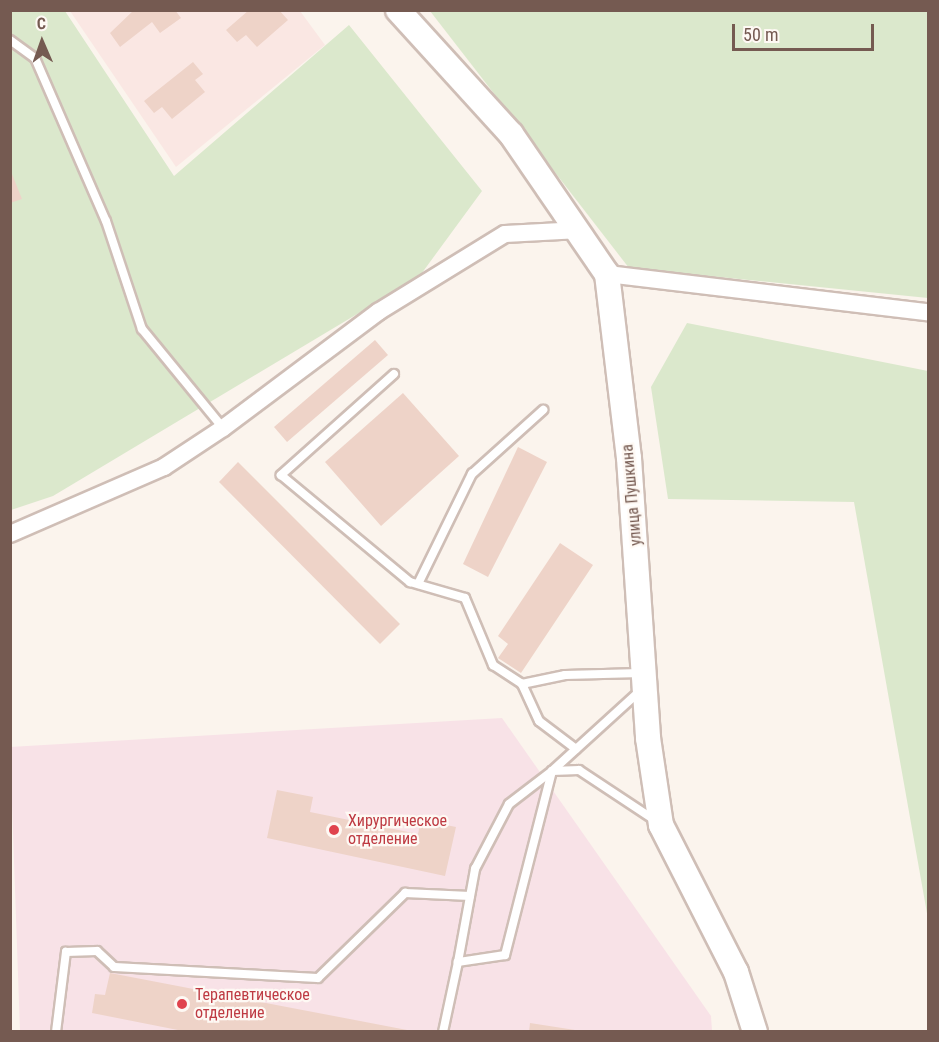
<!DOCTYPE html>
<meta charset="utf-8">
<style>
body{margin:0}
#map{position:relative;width:939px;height:1042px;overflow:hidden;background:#fbf4ed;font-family:"Roboto Condensed",sans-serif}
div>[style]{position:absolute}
.commercial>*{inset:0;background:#fae7e3}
.medical>*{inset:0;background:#f8e2e7}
.green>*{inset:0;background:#dbe8cc}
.building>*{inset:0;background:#eed3c8}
.roads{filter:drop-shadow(2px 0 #cfbeb6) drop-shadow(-2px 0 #cfbeb6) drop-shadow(0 2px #cfbeb6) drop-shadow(0 -2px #cfbeb6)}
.lane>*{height:8px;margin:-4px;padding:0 4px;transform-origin:4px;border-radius:4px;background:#fff}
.street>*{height:16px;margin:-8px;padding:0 8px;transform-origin:8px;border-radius:8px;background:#fff}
.secondary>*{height:24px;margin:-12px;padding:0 12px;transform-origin:12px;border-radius:12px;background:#fff}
.dots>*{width:16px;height:16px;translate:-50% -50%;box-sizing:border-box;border:3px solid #fef9f4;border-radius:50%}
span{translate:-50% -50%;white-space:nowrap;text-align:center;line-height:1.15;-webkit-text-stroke:4.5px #fef9f4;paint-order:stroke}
.street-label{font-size:16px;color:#755a51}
.health-label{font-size:16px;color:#be3a42}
.left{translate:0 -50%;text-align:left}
.frame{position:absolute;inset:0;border:12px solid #755a51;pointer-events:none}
.north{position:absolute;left:12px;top:12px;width:60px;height:60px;-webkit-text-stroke:4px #fef9f4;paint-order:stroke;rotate:358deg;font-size:16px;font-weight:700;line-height:24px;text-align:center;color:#755a51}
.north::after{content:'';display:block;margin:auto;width:21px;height:27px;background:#755a51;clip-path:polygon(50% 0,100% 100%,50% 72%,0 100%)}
.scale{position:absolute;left:732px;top:24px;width:142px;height:27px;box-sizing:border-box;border:3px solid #755a51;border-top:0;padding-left:8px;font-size:18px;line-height:21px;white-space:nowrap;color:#755a51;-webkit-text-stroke:4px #fef9f4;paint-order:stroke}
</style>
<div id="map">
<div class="commercial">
<i style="clip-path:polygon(70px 11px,300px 11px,325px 45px,176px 167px)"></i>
</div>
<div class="medical">
<i style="clip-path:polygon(502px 718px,711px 1016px,712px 1031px,20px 1031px,10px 747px)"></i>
</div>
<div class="green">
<i style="clip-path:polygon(11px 11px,65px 11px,174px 176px,349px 25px,482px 191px,419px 277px,53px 496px,11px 510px)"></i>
<i style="clip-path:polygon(430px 11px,928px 11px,928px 298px,629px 268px)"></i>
<i style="clip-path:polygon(687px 323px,928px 371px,928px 919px,854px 502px,668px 499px,651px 387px)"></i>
</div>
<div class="building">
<i style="clip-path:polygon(134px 10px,175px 10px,181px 18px,160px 33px,152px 22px,120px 47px,110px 33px)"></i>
<i style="clip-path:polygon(249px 10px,279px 10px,288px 20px,257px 47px,246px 35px,237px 42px,226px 30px)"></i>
<i style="clip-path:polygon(193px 62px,203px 74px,195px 80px,205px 92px,172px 119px,162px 107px,154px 113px,144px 101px)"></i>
<i style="clip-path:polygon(10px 169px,22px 199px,10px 203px)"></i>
<i style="clip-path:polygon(375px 340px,388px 355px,287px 442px,274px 427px)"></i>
<i style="clip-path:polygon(403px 393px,459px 456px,381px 526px,325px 462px)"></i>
<i style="clip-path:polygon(518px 447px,547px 462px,488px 577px,463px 564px)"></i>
<i style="clip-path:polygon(238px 462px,400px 624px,380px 644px,219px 482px)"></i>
<i style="clip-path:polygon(560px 543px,593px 565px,521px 673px,498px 658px,508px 644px,498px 636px)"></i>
<i style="clip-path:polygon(277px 790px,313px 797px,310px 812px,418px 834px,421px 820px,456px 827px,445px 876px,267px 838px)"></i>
<i style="clip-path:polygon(110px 973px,407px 1030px,407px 1032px,188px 1032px,92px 1013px,95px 994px,105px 995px)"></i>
<i style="clip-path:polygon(530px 1023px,575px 1030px,575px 1032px,529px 1032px)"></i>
</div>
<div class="roads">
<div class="lane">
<i style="left:10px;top:40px;width:31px;rotate:36deg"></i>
<i style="left:35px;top:58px;width:178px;rotate:66.5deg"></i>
<i style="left:106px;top:221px;width:114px;rotate:71.6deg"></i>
<i style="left:142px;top:329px;width:128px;rotate:50.7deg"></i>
<i style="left:394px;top:374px;width:152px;rotate:138.2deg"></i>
<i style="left:281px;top:475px;width:168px;rotate:39.7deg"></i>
<i style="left:410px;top:582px;width:57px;rotate:16.2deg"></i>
<i style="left:465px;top:598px;width:73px;rotate:67.3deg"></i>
<i style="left:493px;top:665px;width:35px;rotate:33deg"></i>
<i style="left:418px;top:584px;width:123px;rotate:-63.9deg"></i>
<i style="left:472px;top:474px;width:96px;rotate:-42deg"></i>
<i style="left:641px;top:690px;width:120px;rotate:137.7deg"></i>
<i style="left:552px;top:771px;width:27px;rotate:-2deg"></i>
<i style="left:579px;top:770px;width:92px;rotate:33.5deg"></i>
<i style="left:576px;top:749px;width:46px;rotate:-142.9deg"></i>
<i style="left:539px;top:721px;width:41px;rotate:-114.7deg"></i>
<i style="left:522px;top:684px;width:44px;rotate:-11.8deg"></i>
<i style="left:565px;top:675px;width:76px;rotate:-1.5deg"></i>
<i style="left:552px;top:771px;width:190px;rotate:104.3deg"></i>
<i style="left:505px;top:955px;width:48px;rotate:171.5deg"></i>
<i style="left:458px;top:962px;width:95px;rotate:-79.6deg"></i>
<i style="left:475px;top:869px;width:73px;rotate:-62.4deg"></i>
<i style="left:509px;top:804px;width:54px;rotate:-37.5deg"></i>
<i style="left:56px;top:1032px;width:81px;rotate:-82.9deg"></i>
<i style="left:66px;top:952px;width:31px;rotate:-2deg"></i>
<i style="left:97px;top:951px;width:23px;rotate:43deg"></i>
<i style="left:114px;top:967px;width:204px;rotate:3.1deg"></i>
<i style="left:318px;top:978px;width:122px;rotate:-44.3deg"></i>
<i style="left:405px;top:893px;width:65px;rotate:2.6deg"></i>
<i style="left:443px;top:1032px;width:72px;rotate:-77.9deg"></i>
</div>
<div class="street">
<i style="left:607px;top:274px;width:323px;rotate:6.8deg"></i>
<i style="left:10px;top:534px;width:168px;rotate:-23.5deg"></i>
<i style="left:164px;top:467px;width:71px;rotate:-33.5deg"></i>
<i style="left:223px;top:428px;width:194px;rotate:-36.8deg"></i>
<i style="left:378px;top:312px;width:149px;rotate:-31.6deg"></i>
<i style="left:505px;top:234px;width:75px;rotate:-3.1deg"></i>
</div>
<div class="secondary">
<i style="left:398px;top:10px;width:168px;rotate:47.7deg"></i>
<i style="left:511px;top:134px;width:170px;rotate:55.6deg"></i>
<i style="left:607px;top:274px;width:185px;rotate:83.2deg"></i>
<i style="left:629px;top:458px;width:281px;rotate:86.1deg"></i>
<i style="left:648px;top:738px;width:88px;rotate:81.5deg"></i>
<i style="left:661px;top:825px;width:165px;rotate:63deg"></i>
<i style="left:736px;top:972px;width:63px;rotate:72.4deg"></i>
</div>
</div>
<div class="dots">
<i style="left:334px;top:830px;background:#e0444e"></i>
<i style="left:182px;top:1004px;background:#e0444e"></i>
</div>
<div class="street-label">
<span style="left:632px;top:495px;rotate:-95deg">улица Пушкина</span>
</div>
<div class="health-label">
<span class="left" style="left:348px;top:830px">Хирургическое<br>отделение</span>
<span class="left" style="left:195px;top:1004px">Терапевтическое<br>отделение</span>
</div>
<div class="frame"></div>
<div class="north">С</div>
<div class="scale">50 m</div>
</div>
